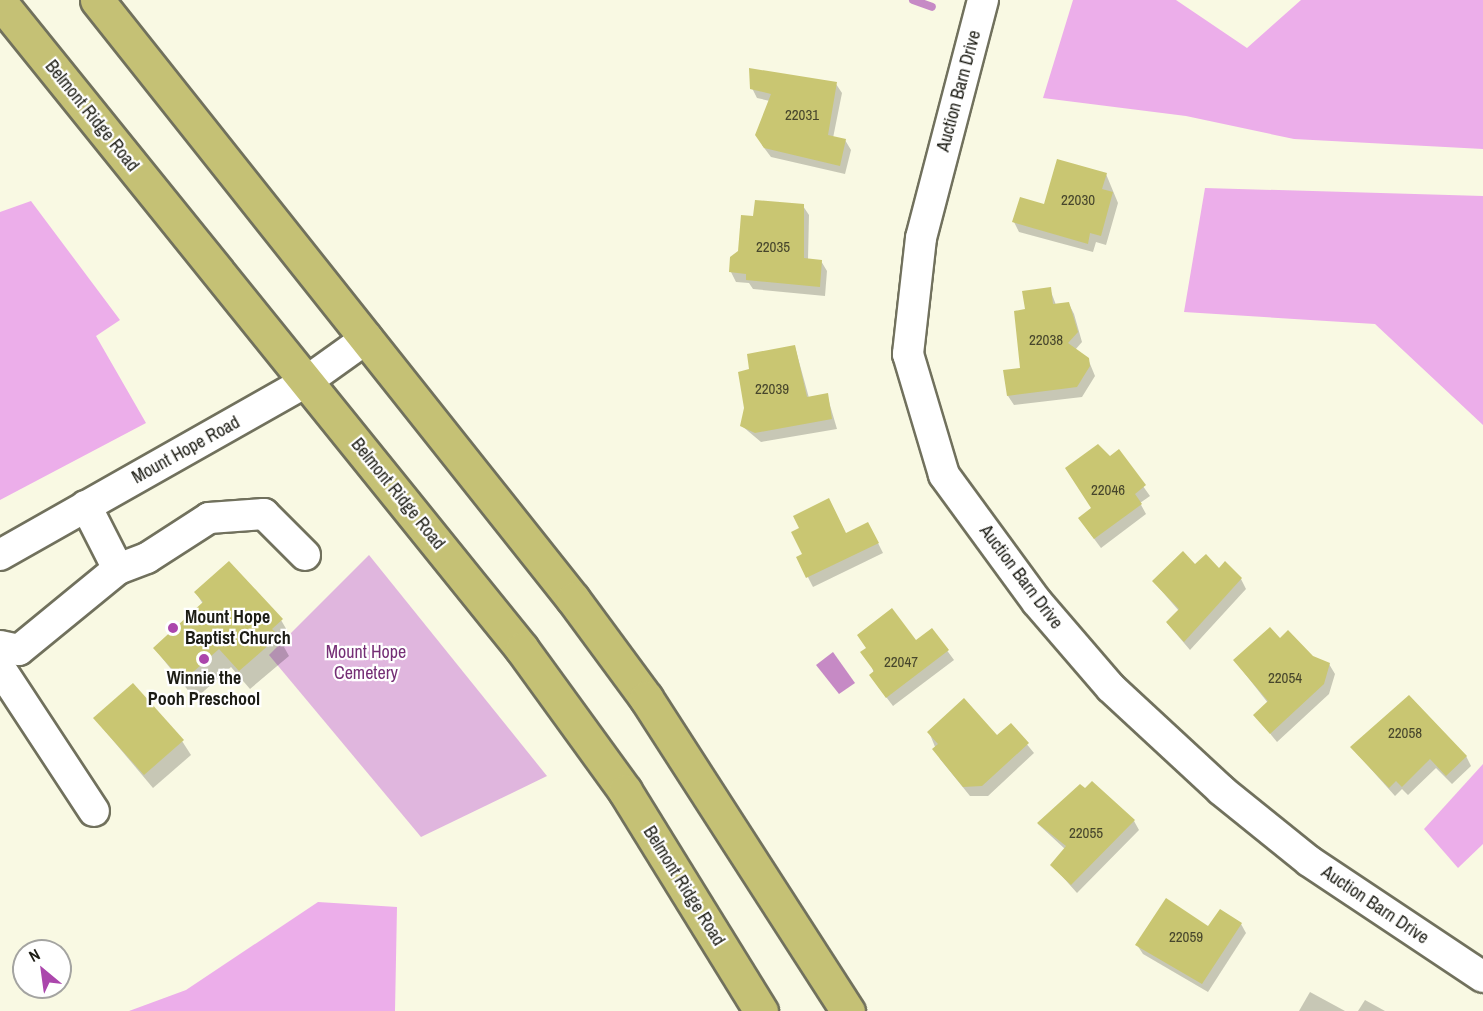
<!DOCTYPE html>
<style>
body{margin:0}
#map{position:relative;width:1483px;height:1011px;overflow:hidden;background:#f9f9e3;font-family:"Archivo Narrow",sans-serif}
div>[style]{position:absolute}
.green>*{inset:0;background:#e0b6de}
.forest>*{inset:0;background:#ecaeea}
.water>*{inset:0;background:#c68ac5}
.shadow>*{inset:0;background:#0003}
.stream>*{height:8px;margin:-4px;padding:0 4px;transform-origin:4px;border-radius:4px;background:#c68ac5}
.building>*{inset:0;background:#c9c672}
.roads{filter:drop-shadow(2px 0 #71715d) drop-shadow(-2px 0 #71715d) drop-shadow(0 2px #71715d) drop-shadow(0 -2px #71715d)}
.minor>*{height:30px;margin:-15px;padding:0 15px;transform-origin:15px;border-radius:15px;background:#fff}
.major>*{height:33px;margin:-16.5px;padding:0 16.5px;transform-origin:16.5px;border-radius:16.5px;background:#c5c175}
.dots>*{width:16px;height:16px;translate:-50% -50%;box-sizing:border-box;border:3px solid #fff;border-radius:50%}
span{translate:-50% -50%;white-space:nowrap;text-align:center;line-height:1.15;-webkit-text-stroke:4.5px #fff;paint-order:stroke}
.number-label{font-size:15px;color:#47462c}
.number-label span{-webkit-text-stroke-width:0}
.street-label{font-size:18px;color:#1c1c14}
.poi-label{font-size:18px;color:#1c1c14;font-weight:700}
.left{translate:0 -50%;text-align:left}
.park-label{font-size:18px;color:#752e75}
.north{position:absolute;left:12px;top:939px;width:60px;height:60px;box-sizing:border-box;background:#fff;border:2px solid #a4a4a1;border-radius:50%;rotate:331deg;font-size:16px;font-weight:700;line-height:24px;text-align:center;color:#1c1c14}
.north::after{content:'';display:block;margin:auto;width:21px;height:27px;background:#ab46ac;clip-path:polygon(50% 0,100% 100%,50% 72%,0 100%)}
</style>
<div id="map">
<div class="green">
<i style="clip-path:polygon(369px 555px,547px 776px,421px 837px,269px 655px)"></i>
</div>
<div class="forest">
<i style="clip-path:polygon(1073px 0,1176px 0,1247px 48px,1301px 0,1483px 0,1483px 149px,1294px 139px,1186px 116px,1043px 98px)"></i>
<i style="clip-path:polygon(1205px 188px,1483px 196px,1483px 425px,1375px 324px,1184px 312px)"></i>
<i style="clip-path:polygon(31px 201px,120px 320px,96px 336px,146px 423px,0 500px,0 212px)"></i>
<i style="clip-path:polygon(1483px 764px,1483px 844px,1458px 868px,1424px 829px)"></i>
<i style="clip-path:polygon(318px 902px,397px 907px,395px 1011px,129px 1011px,186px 990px)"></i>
</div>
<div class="water">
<i style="clip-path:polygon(833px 652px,855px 683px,839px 694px,816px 665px)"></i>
</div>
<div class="shadow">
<i style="clip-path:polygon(836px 84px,842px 93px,833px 138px,845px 140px,851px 150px,845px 174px,771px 157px,762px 145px,770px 101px,757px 98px,752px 88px)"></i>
<i style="clip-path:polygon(1106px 174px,1118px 203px,1106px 245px,1096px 242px,1093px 252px,1019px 232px,1014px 222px)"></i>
<i style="clip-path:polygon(803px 206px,809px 215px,808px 260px,821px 261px,827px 271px,825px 296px,753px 289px,749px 283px,736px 282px,731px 272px,755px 218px)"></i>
<i style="clip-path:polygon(1050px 289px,1056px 305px,1069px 304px,1074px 314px,1082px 342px,1075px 350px,1088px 359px,1095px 376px,1082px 397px,1014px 405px,1008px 396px,1021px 369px,1026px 311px)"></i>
<i style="clip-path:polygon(795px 347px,809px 398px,827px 395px,837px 429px,761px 442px,742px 426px,751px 371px)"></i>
<i style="clip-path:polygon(1118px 451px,1150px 496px,1140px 503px,1146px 514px,1101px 548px,1086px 528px,1110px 458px)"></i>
<i style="clip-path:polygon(873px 533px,883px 553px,813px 587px,798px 558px)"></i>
<i style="clip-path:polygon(1195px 566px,1241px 579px,1246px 589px,1190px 650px,1167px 623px,1179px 611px,1154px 582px)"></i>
<i style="clip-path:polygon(196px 593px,281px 620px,292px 639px,284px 647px,289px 656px,250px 689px,231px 667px,195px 699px,154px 648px,203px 604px)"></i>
<i style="clip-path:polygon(932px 630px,954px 660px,893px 706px,877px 685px,867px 649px,916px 642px)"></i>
<i style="clip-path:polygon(1312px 658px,1329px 664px,1335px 674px,1329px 694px,1277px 742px,1255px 715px,1268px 703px,1235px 661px)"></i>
<i style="clip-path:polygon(95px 719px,182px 741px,191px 755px,153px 788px)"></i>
<i style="clip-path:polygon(1011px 725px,1034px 753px,988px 796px,970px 796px,940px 759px,929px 732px,997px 737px)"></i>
<i style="clip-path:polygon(1352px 748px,1466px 756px,1471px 766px,1452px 784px,1436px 768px,1408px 795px,1402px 789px,1395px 796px)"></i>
<i style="clip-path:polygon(1134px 821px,1139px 830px,1077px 893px,1052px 865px,1065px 849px,1038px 824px)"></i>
<i style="clip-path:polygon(1241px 924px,1246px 933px,1208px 992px,1143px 954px,1137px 945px)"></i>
<i style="clip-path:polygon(1310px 992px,1345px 1011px,1299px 1011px)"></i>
<i style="clip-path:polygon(1365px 1000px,1385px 1011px,1358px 1011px)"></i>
</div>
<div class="stream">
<i style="left:913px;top:0;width:20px;rotate:20deg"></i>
</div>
<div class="building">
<i style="clip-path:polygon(749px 68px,837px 82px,828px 135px,846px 139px,840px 166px,764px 148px,755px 135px,771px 94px,750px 89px)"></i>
<i style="clip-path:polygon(1057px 159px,1107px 173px,1102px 189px,1113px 192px,1101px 236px,1090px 233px,1088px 244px,1012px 222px,1020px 197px,1044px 204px)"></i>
<i style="clip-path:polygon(755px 200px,804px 204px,804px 258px,822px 260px,820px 287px,746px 280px,746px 274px,729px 272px,730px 257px,738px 251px,741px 215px,753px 216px)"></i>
<i style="clip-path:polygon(1051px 287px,1053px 304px,1069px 302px,1078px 332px,1068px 343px,1089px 358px,1090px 366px,1077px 387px,1007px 396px,1003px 370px,1020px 368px,1014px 311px,1025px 309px,1022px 291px)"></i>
<i style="clip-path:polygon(795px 345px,807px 397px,828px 393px,832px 419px,755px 433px,740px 426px,744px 408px,738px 372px,749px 369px,747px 354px)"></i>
<i style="clip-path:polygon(1098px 444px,1110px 456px,1119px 449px,1146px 485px,1135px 494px,1142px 504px,1094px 539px,1078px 518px,1091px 508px,1065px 468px)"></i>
<i style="clip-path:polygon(829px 498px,846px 533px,868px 522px,879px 543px,806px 578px,796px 557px,802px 554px,791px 532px,799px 528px,793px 516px)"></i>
<i style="clip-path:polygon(1183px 551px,1195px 564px,1206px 554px,1219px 568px,1225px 561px,1242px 578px,1184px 642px,1166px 622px,1179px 609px,1152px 581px)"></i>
<i style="clip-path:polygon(229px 561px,283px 619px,272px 629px,279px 636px,239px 671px,219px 649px,183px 681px,153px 648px,203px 602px,194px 592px)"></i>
<i style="clip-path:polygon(892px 608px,916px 640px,932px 628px,949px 650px,886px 698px,869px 675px,874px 671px,860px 652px,866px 648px,857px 635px)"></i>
<i style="clip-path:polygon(1270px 627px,1280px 638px,1288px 630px,1313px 656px,1330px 663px,1324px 684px,1270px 734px,1253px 715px,1268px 701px,1233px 660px)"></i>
<i style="clip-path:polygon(133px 683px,184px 740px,144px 775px,93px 718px)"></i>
<i style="clip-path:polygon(1409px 695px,1467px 756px,1446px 776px,1430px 759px,1402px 787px,1396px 781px,1389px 788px,1350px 747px)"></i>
<i style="clip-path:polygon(964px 698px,997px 735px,1011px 723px,1029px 743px,982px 786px,963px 787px,932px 749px,938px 744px,927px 732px)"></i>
<i style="clip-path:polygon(1092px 781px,1135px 820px,1071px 885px,1050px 865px,1066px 846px,1037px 823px,1080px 784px,1085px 788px)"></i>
<i style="clip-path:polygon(1166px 898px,1208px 926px,1220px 909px,1242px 923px,1202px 984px,1135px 945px)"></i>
</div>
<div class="roads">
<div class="minor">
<i style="left:983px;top:0;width:246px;rotate:104.6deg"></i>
<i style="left:921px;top:238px;width:117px;rotate:96.4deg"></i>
<i style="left:908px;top:354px;width:126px;rotate:73.4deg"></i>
<i style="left:944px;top:475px;width:157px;rotate:53.8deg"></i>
<i style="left:1037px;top:602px;width:113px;rotate:49.3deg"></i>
<i style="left:1111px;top:688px;width:150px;rotate:42.8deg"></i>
<i style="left:1221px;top:790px;width:113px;rotate:38.9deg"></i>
<i style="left:1309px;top:861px;width:209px;rotate:33.7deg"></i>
<i style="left:0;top:555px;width:353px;rotate:-29.5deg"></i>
<i style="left:307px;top:381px;width:74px;rotate:-35.6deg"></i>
<i style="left:118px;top:569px;width:31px;rotate:-21deg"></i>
<i style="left:147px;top:558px;width:74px;rotate:-32.8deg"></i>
<i style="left:209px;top:518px;width:55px;rotate:-4.2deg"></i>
<i style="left:264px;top:514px;width:58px;rotate:45deg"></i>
<i style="left:0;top:646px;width:19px;rotate:12deg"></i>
<i style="left:19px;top:650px;width:128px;rotate:-39.3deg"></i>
<i style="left:118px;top:569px;width:71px;rotate:-116.9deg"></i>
<i style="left:0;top:668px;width:171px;rotate:56.7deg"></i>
</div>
<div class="major">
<i style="left:97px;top:0;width:765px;rotate:51.53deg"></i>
<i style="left:573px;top:599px;width:123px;rotate:53.6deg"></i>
<i style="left:646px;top:698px;width:373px;rotate:57.2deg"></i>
<i style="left:0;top:2px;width:831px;rotate:51.1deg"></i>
<i style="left:522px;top:649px;width:175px;rotate:54deg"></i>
<i style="left:625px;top:791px;width:259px;rotate:58.3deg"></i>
</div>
</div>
<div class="dots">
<i style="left:173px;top:628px;background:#ab46ac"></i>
<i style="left:204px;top:659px;background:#ab46ac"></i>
</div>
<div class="number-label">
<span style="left:802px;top:115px">22031</span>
<span style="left:1078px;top:200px">22030</span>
<span style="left:773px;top:247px">22035</span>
<span style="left:1046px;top:340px">22038</span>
<span style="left:772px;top:389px">22039</span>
<span style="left:1108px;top:490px">22046</span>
<span style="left:901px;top:662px">22047</span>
<span style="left:1285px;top:678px">22054</span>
<span style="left:1405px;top:733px">22058</span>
<span style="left:1086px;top:833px">22055</span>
<span style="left:1186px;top:937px">22059</span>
</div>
<div class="street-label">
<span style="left:959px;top:91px;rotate:-75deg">Auction Barn Drive</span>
<span style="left:92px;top:116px;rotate:51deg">Belmont Ridge Road</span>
<span style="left:186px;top:450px;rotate:-29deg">Mount Hope Road</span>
<span style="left:398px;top:494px;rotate:51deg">Belmont Ridge Road</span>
<span style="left:1021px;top:577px;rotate:53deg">Auction Barn Drive</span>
<span style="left:684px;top:886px;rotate:58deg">Belmont Ridge Road</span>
<span style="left:1375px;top:905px;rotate:34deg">Auction Barn Drive</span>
</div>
<div class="poi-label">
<span class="left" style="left:185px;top:628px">Mount Hope<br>Baptist Church</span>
<span style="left:204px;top:689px">Winnie the<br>Pooh Preschool</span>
</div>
<div class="park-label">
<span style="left:366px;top:663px">Mount Hope<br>Cemetery</span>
</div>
<div class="north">N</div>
</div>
